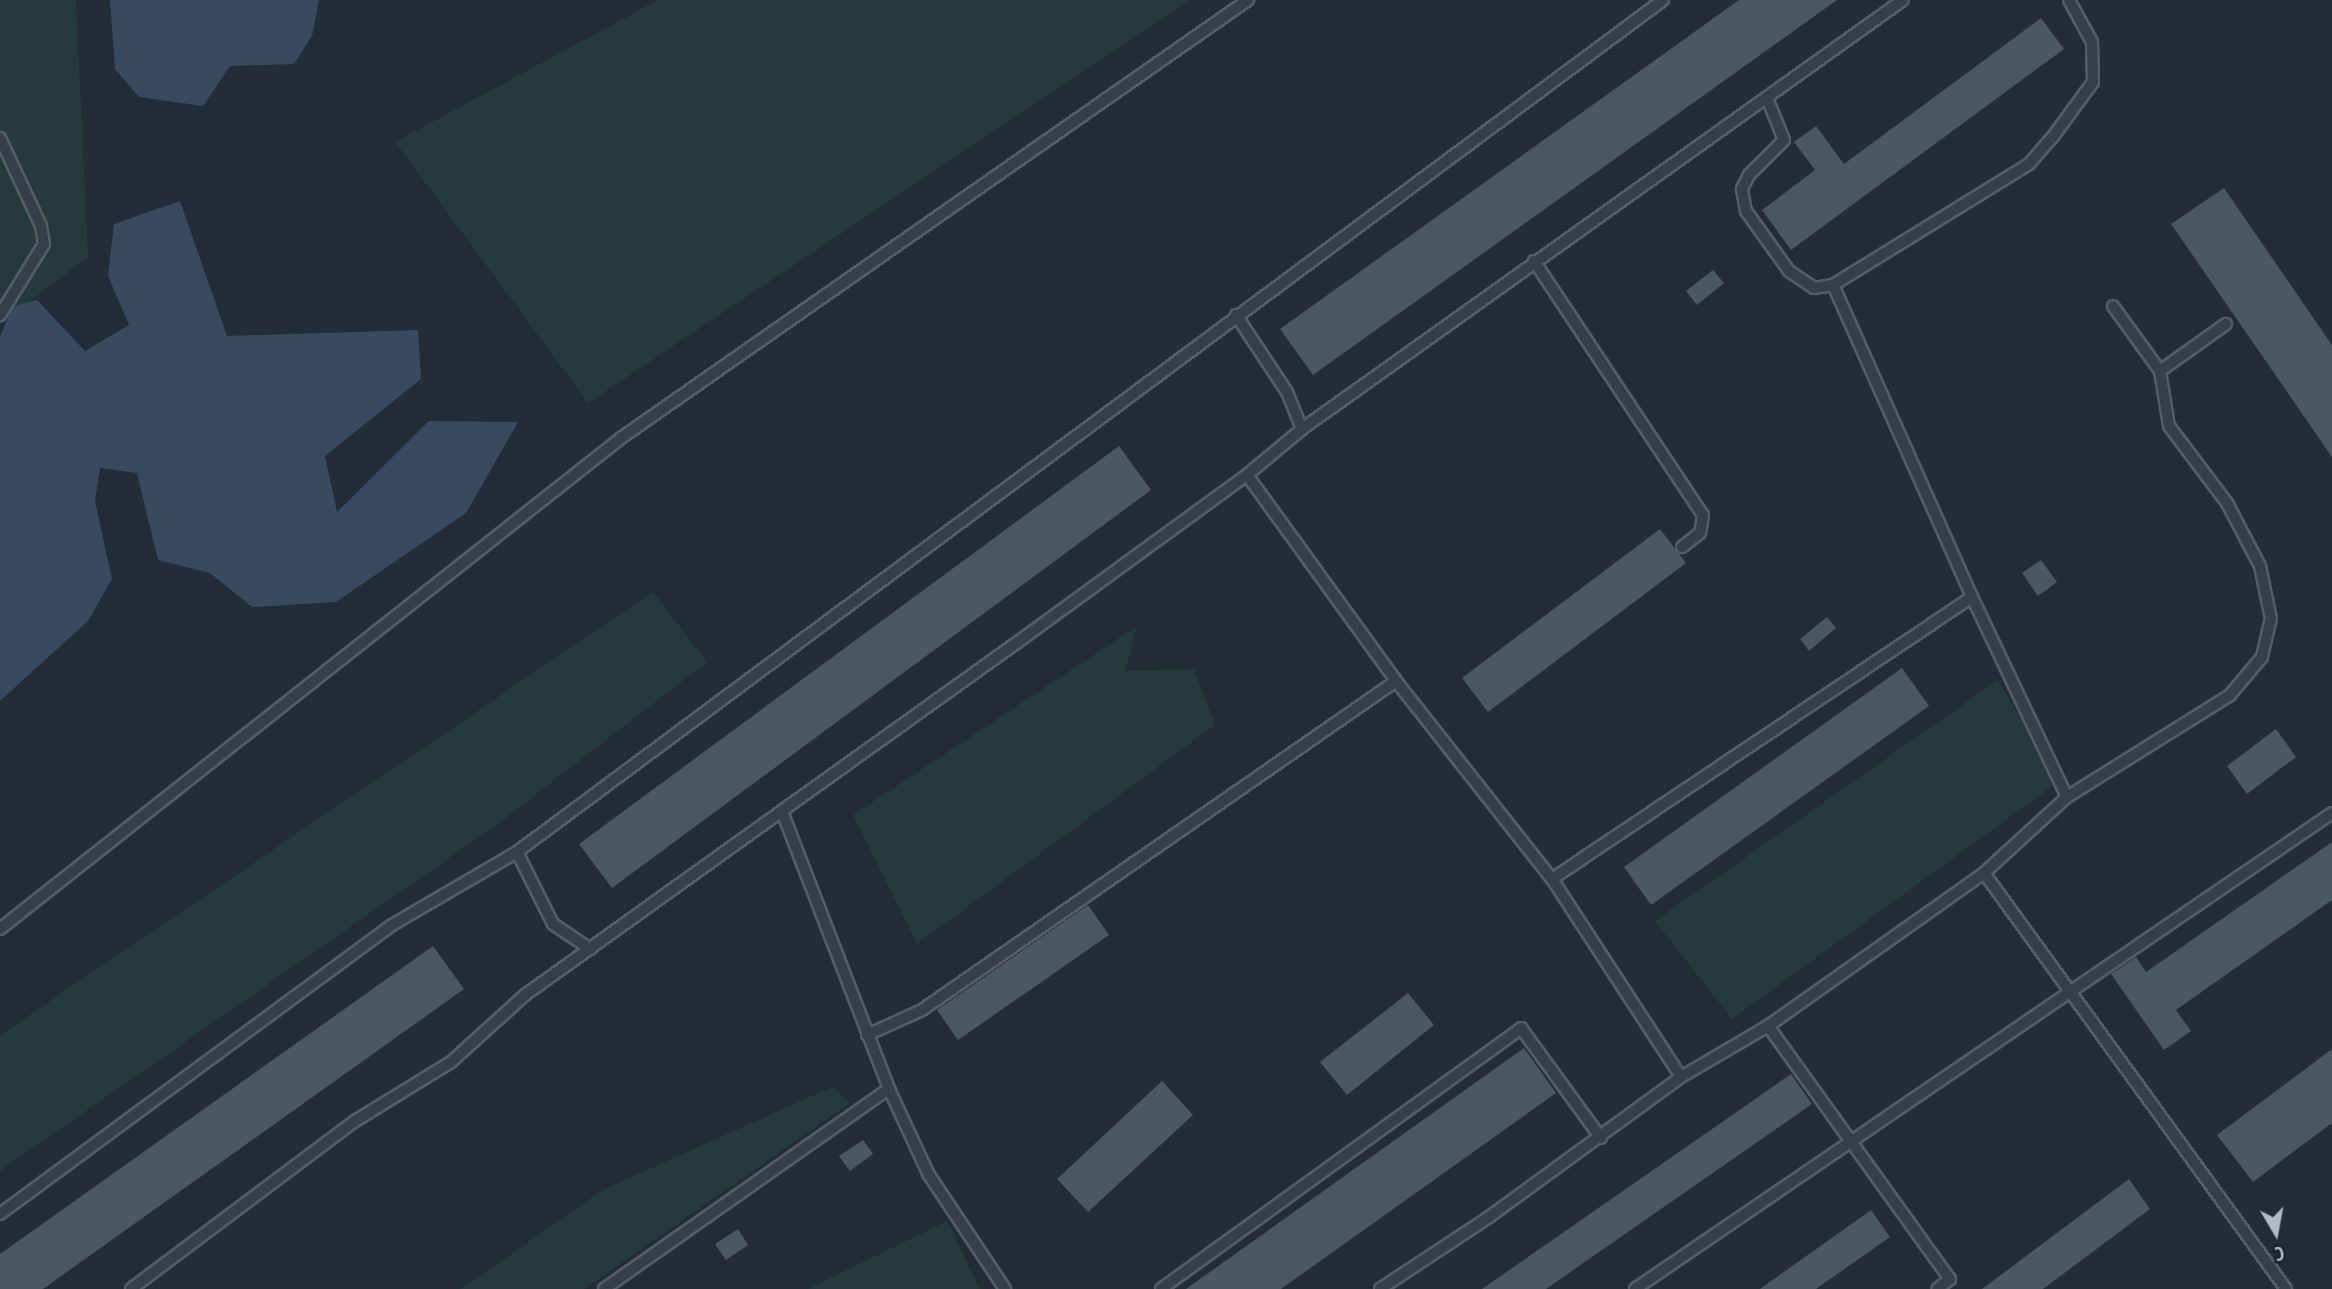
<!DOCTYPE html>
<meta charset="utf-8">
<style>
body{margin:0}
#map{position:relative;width:2332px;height:1289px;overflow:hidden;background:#222d38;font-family:"PT Sans Narrow",sans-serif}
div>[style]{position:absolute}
.green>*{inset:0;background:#253a3a}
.water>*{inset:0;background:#374a5f}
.building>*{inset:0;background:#4b5764}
.roads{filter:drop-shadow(2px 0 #545d67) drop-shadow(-2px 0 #545d67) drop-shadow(0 2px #545d67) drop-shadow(0 -2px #545d67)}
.service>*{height:10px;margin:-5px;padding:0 5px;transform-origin:5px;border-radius:5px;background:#363f49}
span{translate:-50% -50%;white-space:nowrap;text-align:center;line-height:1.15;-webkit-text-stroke:7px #1b242e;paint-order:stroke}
.north{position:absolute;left:2241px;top:1198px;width:70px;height:70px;-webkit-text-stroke:5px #1b242e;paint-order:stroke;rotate:170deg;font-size:19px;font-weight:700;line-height:28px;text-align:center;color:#b1bac5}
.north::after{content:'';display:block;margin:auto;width:24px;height:32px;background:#b1bac5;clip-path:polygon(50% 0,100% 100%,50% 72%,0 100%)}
</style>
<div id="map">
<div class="green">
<i style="clip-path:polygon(0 0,76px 0,88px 257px,0 324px)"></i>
<i style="clip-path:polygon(658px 0,1191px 0,588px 403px,395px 142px)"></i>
<i style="clip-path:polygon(653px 592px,707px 662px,495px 826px,0 1171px,0 1035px)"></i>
<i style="clip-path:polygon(1137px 626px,1125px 671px,1194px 669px,1215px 725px,917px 944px,853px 815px)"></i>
<i style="clip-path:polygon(1998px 680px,2058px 782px,1732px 1019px,1655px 921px)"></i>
<i style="clip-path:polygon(832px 1087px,850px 1103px,584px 1289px,461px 1289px,604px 1189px)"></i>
<i style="clip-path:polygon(947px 1221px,980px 1289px,808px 1289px)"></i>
</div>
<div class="water">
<i style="clip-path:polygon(110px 0,319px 0,312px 36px,294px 64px,230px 66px,203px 106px,139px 97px,115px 69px)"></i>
<i style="clip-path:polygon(180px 201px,227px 336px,418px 330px,421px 379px,325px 456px,337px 512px,429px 421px,518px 422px,466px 513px,336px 602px,252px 607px,210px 573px,158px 560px,137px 473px,100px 468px,95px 501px,112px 579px,88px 621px,0 701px,0 336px,13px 306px,37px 300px,85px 351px,129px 325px,108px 276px,114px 224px)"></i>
</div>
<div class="building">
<i style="clip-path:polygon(1739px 0,1837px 0,1313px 375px,1280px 329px)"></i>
<i style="clip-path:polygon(2041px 18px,2064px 49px,1791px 250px,1762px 210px,1815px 170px,1794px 142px,1816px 126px,1844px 164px)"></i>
<i style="clip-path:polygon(2224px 188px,2332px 345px,2332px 457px,2171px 224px)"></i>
<i style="clip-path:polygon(1713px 270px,1724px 283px,1697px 305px,1686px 291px)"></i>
<i style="clip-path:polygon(1119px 446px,1151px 490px,612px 888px,579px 844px)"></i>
<i style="clip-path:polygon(1660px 529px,1686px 563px,1488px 712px,1462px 678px)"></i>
<i style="clip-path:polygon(2041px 560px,2057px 582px,2038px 596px,2022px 573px)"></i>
<i style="clip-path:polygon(1827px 617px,1836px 628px,1809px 651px,1800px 639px)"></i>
<i style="clip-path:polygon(1902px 668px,1929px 706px,1651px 905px,1624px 867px)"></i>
<i style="clip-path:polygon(2276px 729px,2296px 757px,2247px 794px,2227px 766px)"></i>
<i style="clip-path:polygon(2332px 842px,2332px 900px,2176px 1010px,2191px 1031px,2164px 1050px,2111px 974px,2136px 957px,2146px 972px)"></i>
<i style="clip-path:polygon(1088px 905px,1109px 935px,958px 1040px,937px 1010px)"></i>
<i style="clip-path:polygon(433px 946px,464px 989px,43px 1289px,0 1289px,0 1254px)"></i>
<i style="clip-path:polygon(1408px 993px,1434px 1025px,1347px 1095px,1320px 1062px)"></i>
<i style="clip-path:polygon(1524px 1048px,1556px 1093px,1281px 1289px,1186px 1289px)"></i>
<i style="clip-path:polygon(2332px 1049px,2332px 1123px,2253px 1182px,2217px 1135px)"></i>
<i style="clip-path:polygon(1791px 1074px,1812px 1104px,1546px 1289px,1482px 1289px)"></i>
<i style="clip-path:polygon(1162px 1081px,1193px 1115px,1088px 1212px,1057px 1179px)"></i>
<i style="clip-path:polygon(863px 1140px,873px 1154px,850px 1171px,839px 1156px)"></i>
<i style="clip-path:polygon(2129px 1179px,2150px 1209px,2043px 1289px,1982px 1289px)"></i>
<i style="clip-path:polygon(1871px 1210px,1890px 1237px,1816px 1289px,1760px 1289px)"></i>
<i style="clip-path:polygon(738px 1229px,748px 1245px,726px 1260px,715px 1244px)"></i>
</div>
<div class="roads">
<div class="service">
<i style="left:1767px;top:98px;width:45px;rotate:68deg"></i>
<i style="left:1784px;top:140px;width:49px;rotate:135deg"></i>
<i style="left:1749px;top:175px;width:16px;rotate:117deg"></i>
<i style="left:1742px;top:189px;width:22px;rotate:80deg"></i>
<i style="left:1746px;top:211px;width:74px;rotate:54.4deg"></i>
<i style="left:1789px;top:271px;width:30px;rotate:34deg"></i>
<i style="left:1814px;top:288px;width:19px;rotate:-9deg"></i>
<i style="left:0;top:138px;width:97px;rotate:65deg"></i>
<i style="left:41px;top:226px;width:18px;rotate:81deg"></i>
<i style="left:44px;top:244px;width:84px;rotate:121.8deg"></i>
<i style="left:1534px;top:261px;width:305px;rotate:56.4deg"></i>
<i style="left:1703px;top:515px;width:18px;rotate:99deg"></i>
<i style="left:1700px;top:533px;width:23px;rotate:142deg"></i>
<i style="left:1236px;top:315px;width:92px;rotate:56.5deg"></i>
<i style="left:1287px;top:392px;width:40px;rotate:68deg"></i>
<i style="left:2160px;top:371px;width:81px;rotate:-35.5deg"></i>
<i style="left:1247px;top:475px;width:254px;rotate:54.1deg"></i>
<i style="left:1396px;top:681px;width:252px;rotate:51.8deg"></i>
<i style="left:1552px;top:879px;width:236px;rotate:56.9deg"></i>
<i style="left:1972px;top:597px;width:221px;rotate:64.6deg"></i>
<i style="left:783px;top:814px;width:295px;rotate:68.9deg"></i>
<i style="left:889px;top:1089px;width:95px;rotate:65.1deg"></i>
<i style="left:929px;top:1175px;width:137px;rotate:56.3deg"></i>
<i style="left:517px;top:852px;width:80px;rotate:63.4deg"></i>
<i style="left:553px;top:924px;width:45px;rotate:34deg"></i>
<i style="left:1984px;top:873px;width:514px;rotate:54.02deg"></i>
<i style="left:1552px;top:879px;width:506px;rotate:-33.88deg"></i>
<i style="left:1972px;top:597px;width:342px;rotate:-114deg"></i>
<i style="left:1833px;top:285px;width:230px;rotate:-31.7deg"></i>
<i style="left:2029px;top:164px;width:35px;rotate:-49deg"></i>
<i style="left:2052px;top:138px;width:69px;rotate:-53.8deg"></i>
<i style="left:2093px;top:82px;width:40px;rotate:-91.4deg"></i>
<i style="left:2092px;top:42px;width:48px;rotate:-118.7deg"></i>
<i style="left:0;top:929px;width:792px;rotate:-38.33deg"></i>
<i style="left:621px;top:438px;width:765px;rotate:-34.94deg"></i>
<i style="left:1768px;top:1026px;width:312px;rotate:54.3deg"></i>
<i style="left:1950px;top:1279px;width:16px;rotate:142deg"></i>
<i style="left:867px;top:1035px;width:60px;rotate:-24.4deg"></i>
<i style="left:922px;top:1010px;width:577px;rotate:-34.76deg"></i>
<i style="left:0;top:1214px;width:487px;rotate:-36.4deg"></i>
<i style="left:392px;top:925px;width:145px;rotate:-30.3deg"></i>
<i style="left:517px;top:852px;width:1428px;rotate:-36.63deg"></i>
<i style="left:131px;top:1289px;width:280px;rotate:-36.9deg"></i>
<i style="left:355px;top:1121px;width:113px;rotate:-31.6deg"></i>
<i style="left:451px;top:1062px;width:100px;rotate:-42.2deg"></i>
<i style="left:525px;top:995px;width:603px;rotate:-35.62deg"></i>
<i style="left:1015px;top:644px;width:287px;rotate:-36.1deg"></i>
<i style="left:1247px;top:475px;width:72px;rotate:-39.9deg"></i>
<i style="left:1302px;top:429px;width:738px;rotate:-35.52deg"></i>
<i style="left:604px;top:1289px;width:348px;rotate:-35.1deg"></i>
<i style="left:1161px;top:1289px;width:445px;rotate:-35.9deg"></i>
<i style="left:1521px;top:1028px;width:136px;rotate:54deg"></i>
<i style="left:1380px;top:1289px;width:131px;rotate:-33.4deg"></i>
<i style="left:1489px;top:1217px;width:238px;rotate:-36.1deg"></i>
<i style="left:1681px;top:1077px;width:101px;rotate:-30.4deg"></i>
<i style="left:1768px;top:1026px;width:265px;rotate:-35.3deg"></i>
<i style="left:1984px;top:873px;width:113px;rotate:-42.5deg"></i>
<i style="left:2067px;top:797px;width:192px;rotate:-32deg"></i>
<i style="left:2230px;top:695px;width:50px;rotate:-49.9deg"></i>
<i style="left:2262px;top:657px;width:39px;rotate:-77deg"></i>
<i style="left:2271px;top:619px;width:54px;rotate:-101.7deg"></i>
<i style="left:2260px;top:566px;width:71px;rotate:-117.6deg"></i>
<i style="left:2227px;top:503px;width:96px;rotate:-127deg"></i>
<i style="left:2169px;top:426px;width:56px;rotate:-99.3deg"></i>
<i style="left:2160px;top:371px;width:80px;rotate:-125.9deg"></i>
<i style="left:1635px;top:1289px;width:844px;rotate:-34.33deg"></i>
</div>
</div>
<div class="north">С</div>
</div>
